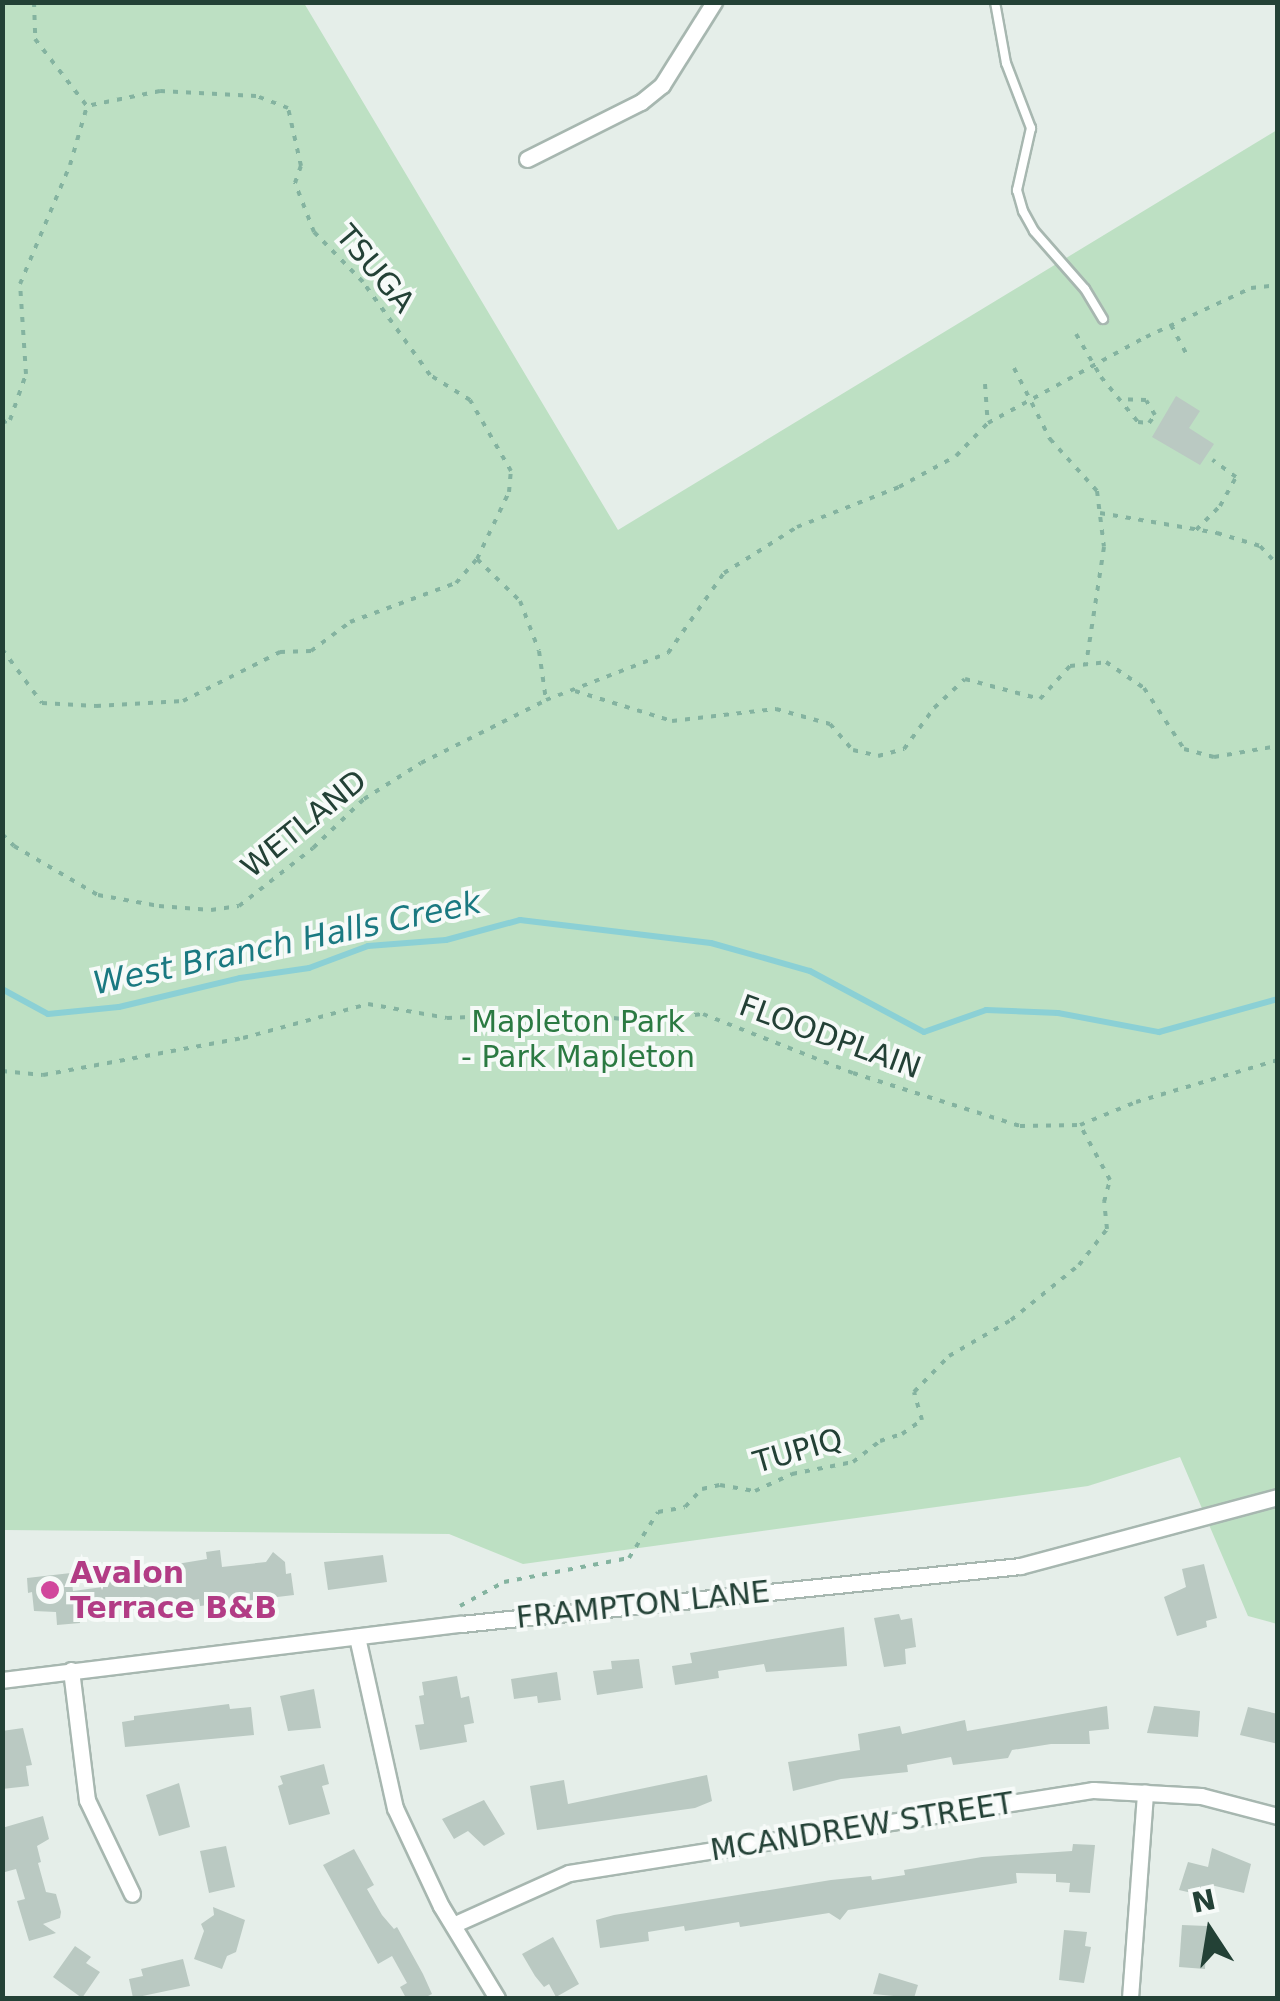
<!DOCTYPE html>
<style>
body{margin:0}
#map{position:relative;width:1280px;height:2001px;overflow:hidden;background:#e5eee9;font-family:"DejaVu Sans",sans-serif}
div>[style]{position:absolute}
.green>*{inset:0;background:#bde0c3}
.stream>*{height:6px;margin:-3px;padding:0 3px;transform-origin:3px;border-radius:3px;background:#8bd0d5}
.building>*{inset:0;background:#bac9c2}
.path>*{height:4px;margin-top:-2px;transform-origin:0;background:repeating-linear-gradient(90deg,#84b3a0 0 5px,transparent 0 13px)}
.roads{filter:drop-shadow(2px 0 #a7b7b0) drop-shadow(-2px 0 #a7b7b0) drop-shadow(0 2px #a7b7b0) drop-shadow(0 -2px #a7b7b0)}
.lane>*{height:8px;margin:-4px;padding:0 4px;transform-origin:4px;border-radius:4px;background:#fff}
.street>*{height:15px;margin:-7.5px;padding:0 7.5px;transform-origin:7.5px;border-radius:7.5px;background:#fff}
.dots>*{width:28px;height:28px;translate:-50% -50%;box-sizing:border-box;border:5px solid #f6faf8;border-radius:50%}
span{translate:-50% -50%;white-space:nowrap;text-align:center;line-height:1.15;-webkit-text-stroke:8px #f6faf8;paint-order:stroke}
.street-label{font-size:30px;color:#234136}
.park-label{font-size:30px;color:#2b7a42}
.hotel-label{font-size:30px;color:#b23c85;font-weight:700}
.left{translate:0 -50%;text-align:left}
.water-label{font-size:32px;color:#1a7981;font-style:italic}
.frame{position:absolute;inset:0;border:5px solid #234136;pointer-events:none}
.north{position:absolute;left:1160px;top:1881px;width:100px;height:100px;-webkit-text-stroke:8px #f6faf8;paint-order:stroke;rotate:348deg;font-size:28px;font-weight:700;line-height:40px;text-align:center;color:#234136}
.north::after{content:'';display:block;margin:auto;width:35px;height:45px;background:#234136;clip-path:polygon(50% 0,100% 100%,50% 72%,0 100%)}
</style>
<div id="map">
<div class="green">
<i style="clip-path:polygon(3px 3px,304px 3px,618px 530px,1277px 130px,1277px 1624px,1248px 1616px,1180px 1457px,1088px 1486px,523px 1564px,449px 1534px,3px 1530px)"></i>
</div>
<div class="stream">
<i style="left:2px;top:989px;width:52px;rotate:28.5deg"></i>
<i style="left:48px;top:1014px;width:71px;rotate:-5.6deg"></i>
<i style="left:119px;top:1007px;width:124px;rotate:-13.5deg"></i>
<i style="left:240px;top:978px;width:70px;rotate:-8.2deg"></i>
<i style="left:309px;top:968px;width:63px;rotate:-20.4deg"></i>
<i style="left:368px;top:946px;width:78px;rotate:-4.4deg"></i>
<i style="left:446px;top:940px;width:77px;rotate:-15.1deg"></i>
<i style="left:520px;top:920px;width:192px;rotate:6.9deg"></i>
<i style="left:711px;top:943px;width:103px;rotate:15.8deg"></i>
<i style="left:810px;top:971px;width:129px;rotate:28.2deg"></i>
<i style="left:924px;top:1032px;width:66px;rotate:-19.5deg"></i>
<i style="left:986px;top:1010px;width:72px;rotate:2.4deg"></i>
<i style="left:1058px;top:1013px;width:103px;rotate:10.7deg"></i>
<i style="left:1159px;top:1032px;width:123px;rotate:-15.5deg"></i>
</div>
<div class="building">
<i style="clip-path:polygon(1176px 396px,1200px 411px,1189px 428px,1214px 444px,1200px 465px,1152px 437px)"></i>
<i style="clip-path:polygon(220px 1550px,222px 1567px,266px 1562px,273px 1552px,285px 1562px,286px 1574px,291px 1573px,294px 1595px,200px 1606px,199px 1599px,164px 1604px,165px 1612px,143px 1615px,142px 1610px,118px 1609px,79px 1615px,80px 1623px,57px 1625px,56px 1612px,34px 1611px,32px 1592px,28px 1593px,27px 1578px,71px 1573px,73px 1591px,103px 1587px,102px 1580px,133px 1576px,139px 1567px,148px 1574px,172px 1571px,171px 1565px,207px 1559px,206px 1552px)"></i>
<i style="clip-path:polygon(383px 1555px,387px 1582px,328px 1590px,324px 1562px)"></i>
<i style="clip-path:polygon(1204px 1564px,1217px 1618px,1206px 1621px,1207px 1627px,1177px 1636px,1164px 1597px,1186px 1587px,1182px 1569px)"></i>
<i style="clip-path:polygon(899px 1614px,901px 1620px,912px 1618px,916px 1647px,905px 1649px,906px 1664px,884px 1667px,874px 1618px)"></i>
<i style="clip-path:polygon(844px 1627px,847px 1666px,766px 1672px,764px 1664px,718px 1671px,719px 1678px,675px 1685px,672px 1666px,692px 1663px,690px 1653px)"></i>
<i style="clip-path:polygon(639px 1659px,643px 1688px,597px 1695px,593px 1671px,612px 1669px,611px 1661px)"></i>
<i style="clip-path:polygon(557px 1672px,561px 1700px,538px 1703px,537px 1696px,514px 1699px,511px 1679px)"></i>
<i style="clip-path:polygon(457px 1676px,461px 1698px,469px 1696px,474px 1723px,464px 1725px,467px 1742px,420px 1750px,415px 1725px,424px 1724px,419px 1696px,424px 1695px,422px 1682px)"></i>
<i style="clip-path:polygon(314px 1689px,321px 1728px,288px 1731px,280px 1696px)"></i>
<i style="clip-path:polygon(229px 1704px,230px 1709px,251px 1707px,254px 1735px,125px 1747px,122px 1722px,134px 1720px,134px 1716px)"></i>
<i style="clip-path:polygon(1107px 1706px,1109px 1729px,1089px 1731px,1090px 1744px,1051px 1744px,1012px 1750px,1008px 1758px,953px 1765px,951px 1757px,907px 1765px,908px 1772px,841px 1779px,793px 1791px,788px 1762px,860px 1750px,858px 1734px,900px 1726px,902px 1734px,965px 1720px,967px 1731px)"></i>
<i style="clip-path:polygon(1154px 1706px,1200px 1711px,1198px 1737px,1147px 1733px)"></i>
<i style="clip-path:polygon(1248px 1707px,1278px 1714px,1278px 1744px,1240px 1735px)"></i>
<i style="clip-path:polygon(23px 1728px,32px 1765px,26px 1766px,29px 1786px,2px 1789px,2px 1731px)"></i>
<i style="clip-path:polygon(324px 1764px,329px 1784px,322px 1786px,330px 1814px,289px 1825px,278px 1786px,283px 1784px,280px 1776px)"></i>
<i style="clip-path:polygon(707px 1775px,712px 1801px,695px 1808px,537px 1830px,530px 1786px,564px 1780px,568px 1804px)"></i>
<i style="clip-path:polygon(179px 1783px,190px 1827px,159px 1836px,146px 1795px)"></i>
<i style="clip-path:polygon(484px 1800px,505px 1834px,484px 1846px,468px 1831px,454px 1839px,442px 1819px)"></i>
<i style="clip-path:polygon(43px 1816px,49px 1839px,37px 1846px,41px 1862px,38px 1863px,46px 1892px,56px 1894px,61px 1912px,60px 1918px,43px 1924px,56px 1933px,29px 1941px,17px 1901px,25px 1899px,16px 1869px,5px 1872px,2px 1864px,2px 1828px)"></i>
<i style="clip-path:polygon(1073px 1844px,1095px 1845px,1090px 1893px,1069px 1892px,1070px 1883px,1056px 1882px,1056px 1874px,1016px 1873px,1017px 1883px,848px 1910px,840px 1920px,829px 1913px,740px 1927px,739px 1922px,685px 1931px,684px 1926px,648px 1932px,649px 1941px,600px 1948px,596px 1920px,614px 1915px,831px 1880px,871px 1876px,872px 1880px,905px 1875px,904px 1870px,982px 1857px,1072px 1851px)"></i>
<i style="clip-path:polygon(226px 1846px,235px 1887px,209px 1893px,200px 1851px)"></i>
<i style="clip-path:polygon(1212px 1848px,1251px 1864px,1244px 1893px,1211px 1885px,1209px 1897px,1179px 1890px,1188px 1862px,1208px 1867px)"></i>
<i style="clip-path:polygon(354px 1849px,374px 1885px,367px 1889px,382px 1915px,394px 1929px,397px 1927px,423px 1974px,432px 1994px,424px 1998px,406px 1998px,400px 1987px,407px 1983px,392px 1956px,378px 1964px,323px 1865px)"></i>
<i style="clip-path:polygon(213px 1907px,245px 1920px,236px 1952px,227px 1956px,222px 1969px,194px 1959px,204px 1931px,201px 1924px,214px 1915px)"></i>
<i style="clip-path:polygon(1182px 1925px,1207px 1926px,1205px 1969px,1179px 1967px)"></i>
<i style="clip-path:polygon(1064px 1930px,1087px 1932px,1085px 1946px,1091px 1947px,1084px 1983px,1059px 1980px)"></i>
<i style="clip-path:polygon(553px 1937px,579px 1984px,556px 1997px,549px 1984px,544px 1987px,535px 1976px,522px 1954px)"></i>
<i style="clip-path:polygon(75px 1946px,91px 1957px,86px 1963px,100px 1972px,82px 1998px,53px 1977px)"></i>
<i style="clip-path:polygon(183px 1959px,190px 1986px,133px 1998px,129px 1979px,143px 1976px,141px 1969px)"></i>
<i style="clip-path:polygon(879px 1973px,918px 1985px,914px 1998px,873px 1994px)"></i>
</div>
<div class="path">
<i style="left:34px;top:2px;width:37px;rotate:88deg"></i>
<i style="left:35px;top:39px;width:85px;rotate:52.2deg"></i>
<i style="left:1171px;top:325px;width:38px;rotate:62deg"></i>
<i style="left:1076px;top:334px;width:50px;rotate:59.8deg"></i>
<i style="left:1101px;top:377px;width:58px;rotate:50.6deg"></i>
<i style="left:1138px;top:422px;width:11px;rotate:5deg"></i>
<i style="left:1149px;top:423px;width:10px;rotate:-53deg"></i>
<i style="left:1155px;top:415px;width:17px;rotate:-121deg"></i>
<i style="left:1146px;top:400px;width:23px;rotate:-178deg"></i>
<i style="left:1014px;top:368px;width:80px;rotate:63.1deg"></i>
<i style="left:1050px;top:439px;width:70px;rotate:47.9deg"></i>
<i style="left:1097px;top:491px;width:56px;rotate:82.9deg"></i>
<i style="left:1104px;top:547px;width:118px;rotate:98.7deg"></i>
<i style="left:985px;top:384px;width:39px;rotate:86deg"></i>
<i style="left:2px;top:423px;width:9px;rotate:-21deg"></i>
<i style="left:10px;top:420px;width:49px;rotate:-70.8deg"></i>
<i style="left:26px;top:374px;width:90px;rotate:-93.8deg"></i>
<i style="left:20px;top:284px;width:129px;rotate:-67.2deg"></i>
<i style="left:70px;top:165px;width:61px;rotate:-73.9deg"></i>
<i style="left:1100px;top:513px;width:119px;rotate:9.7deg"></i>
<i style="left:1217px;top:533px;width:45px;rotate:16.8deg"></i>
<i style="left:1260px;top:546px;width:26px;rotate:47deg"></i>
<i style="left:1196px;top:530px;width:34px;rotate:-45deg"></i>
<i style="left:1220px;top:506px;width:33px;rotate:-61deg"></i>
<i style="left:1236px;top:477px;width:29px;rotate:-144deg"></i>
<i style="left:477px;top:559px;width:60px;rotate:44.3deg"></i>
<i style="left:520px;top:601px;width:53px;rotate:69.2deg"></i>
<i style="left:539px;top:651px;width:49px;rotate:81.9deg"></i>
<i style="left:2px;top:649px;width:67px;rotate:53.5deg"></i>
<i style="left:42px;top:703px;width:54px;rotate:3.2deg"></i>
<i style="left:96px;top:706px;width:87px;rotate:-3.3deg"></i>
<i style="left:183px;top:701px;width:109px;rotate:-26.8deg"></i>
<i style="left:280px;top:652px;width:31px;rotate:-2deg"></i>
<i style="left:311px;top:651px;width:49px;rotate:-36.6deg"></i>
<i style="left:350px;top:622px;width:113px;rotate:-20.2deg"></i>
<i style="left:456px;top:583px;width:32px;rotate:-49deg"></i>
<i style="left:477px;top:559px;width:74px;rotate:-64.5deg"></i>
<i style="left:509px;top:492px;width:21px;rotate:-85deg"></i>
<i style="left:511px;top:471px;width:82px;rotate:-120deg"></i>
<i style="left:470px;top:400px;width:47px;rotate:-148deg"></i>
<i style="left:430px;top:375px;width:115px;rotate:-125.8deg"></i>
<i style="left:363px;top:282px;width:70px;rotate:-134.4deg"></i>
<i style="left:314px;top:232px;width:53px;rotate:-111.2deg"></i>
<i style="left:295px;top:183px;width:18px;rotate:-71deg"></i>
<i style="left:301px;top:166px;width:59px;rotate:-102.6deg"></i>
<i style="left:288px;top:108px;width:34px;rotate:-159deg"></i>
<i style="left:256px;top:96px;width:96px;rotate:-177deg"></i>
<i style="left:160px;top:91px;width:75px;rotate:168.4deg"></i>
<i style="left:575px;top:691px;width:102px;rotate:17.2deg"></i>
<i style="left:672px;top:721px;width:105px;rotate:-6.6deg"></i>
<i style="left:776px;top:709px;width:56px;rotate:15.5deg"></i>
<i style="left:830px;top:724px;width:35px;rotate:49deg"></i>
<i style="left:853px;top:750px;width:26px;rotate:13deg"></i>
<i style="left:878px;top:756px;width:27px;rotate:-15deg"></i>
<i style="left:904px;top:749px;width:51px;rotate:-53.8deg"></i>
<i style="left:934px;top:708px;width:42px;rotate:-43.1deg"></i>
<i style="left:965px;top:679px;width:78px;rotate:14.9deg"></i>
<i style="left:1040px;top:699px;width:45px;rotate:-47.7deg"></i>
<i style="left:1070px;top:666px;width:36px;rotate:-6deg"></i>
<i style="left:1106px;top:662px;width:46px;rotate:34.4deg"></i>
<i style="left:1144px;top:688px;width:73px;rotate:56.7deg"></i>
<i style="left:1184px;top:749px;width:31px;rotate:15deg"></i>
<i style="left:1214px;top:757px;width:65px;rotate:-9.8deg"></i>
<i style="left:2px;top:834px;width:17px;rotate:45deg"></i>
<i style="left:14px;top:846px;width:97px;rotate:30.3deg"></i>
<i style="left:98px;top:895px;width:62px;rotate:10.2deg"></i>
<i style="left:159px;top:906px;width:52px;rotate:4.4deg"></i>
<i style="left:211px;top:910px;width:28px;rotate:-8deg"></i>
<i style="left:239px;top:906px;width:94px;rotate:-38.1deg"></i>
<i style="left:313px;top:848px;width:71px;rotate:-43.9deg"></i>
<i style="left:364px;top:799px;width:67px;rotate:-32.3deg"></i>
<i style="left:421px;top:763px;width:140px;rotate:-26.7deg"></i>
<i style="left:546px;top:700px;width:131px;rotate:-21.1deg"></i>
<i style="left:668px;top:653px;width:98px;rotate:-55deg"></i>
<i style="left:724px;top:573px;width:86px;rotate:-32.2deg"></i>
<i style="left:797px;top:527px;width:110px;rotate:-21.4deg"></i>
<i style="left:899px;top:487px;width:65px;rotate:-28.5deg"></i>
<i style="left:956px;top:456px;width:46px;rotate:-45.9deg"></i>
<i style="left:988px;top:423px;width:180px;rotate:-28.6deg"></i>
<i style="left:1146px;top:337px;width:116px;rotate:-25deg"></i>
<i style="left:1251px;top:288px;width:27px;rotate:-6deg"></i>
<i style="left:2px;top:1071px;width:41px;rotate:5.6deg"></i>
<i style="left:43px;top:1075px;width:203px;rotate:-10.5deg"></i>
<i style="left:243px;top:1038px;width:130px;rotate:-15.2deg"></i>
<i style="left:368px;top:1004px;width:80px;rotate:10deg"></i>
<i style="left:447px;top:1018px;width:115px;rotate:-2.5deg"></i>
<i style="left:562px;top:1013px;width:81px;rotate:5.6deg"></i>
<i style="left:643px;top:1021px;width:60px;rotate:-6.7deg"></i>
<i style="left:703px;top:1014px;width:161px;rotate:21.5deg"></i>
<i style="left:853px;top:1073px;width:175px;rotate:17.6deg"></i>
<i style="left:1020px;top:1126px;width:60px;rotate:-1deg"></i>
<i style="left:1080px;top:1125px;width:61px;rotate:-22.3deg"></i>
<i style="left:1136px;top:1102px;width:148px;rotate:-16.5deg"></i>
<i style="left:460px;top:1606px;width:50px;rotate:-28.6deg"></i>
<i style="left:504px;top:1582px;width:127px;rotate:-10.9deg"></i>
<i style="left:629px;top:1558px;width:54px;rotate:-57.8deg"></i>
<i style="left:658px;top:1512px;width:27px;rotate:-10deg"></i>
<i style="left:685px;top:1507px;width:25px;rotate:-47deg"></i>
<i style="left:702px;top:1489px;width:18px;rotate:-13deg"></i>
<i style="left:720px;top:1485px;width:36px;rotate:10deg"></i>
<i style="left:755px;top:1491px;width:41px;rotate:-24.7deg"></i>
<i style="left:792px;top:1474px;width:62px;rotate:-11.1deg"></i>
<i style="left:853px;top:1462px;width:34px;rotate:-38deg"></i>
<i style="left:880px;top:1441px;width:23px;rotate:-18deg"></i>
<i style="left:902px;top:1434px;width:24px;rotate:-35deg"></i>
<i style="left:922px;top:1420px;width:29px;rotate:-106deg"></i>
<i style="left:914px;top:1392px;width:50px;rotate:-45.8deg"></i>
<i style="left:949px;top:1356px;width:72px;rotate:-30.1deg"></i>
<i style="left:1011px;top:1320px;width:87px;rotate:-39deg"></i>
<i style="left:1079px;top:1265px;width:46px;rotate:-52.1deg"></i>
<i style="left:1107px;top:1229px;width:27px;rotate:-96deg"></i>
<i style="left:1104px;top:1202px;width:23px;rotate:-75deg"></i>
<i style="left:1110px;top:1180px;width:63px;rotate:-118.6deg"></i>
</div>
<div class="roads">
<div class="lane">
<i style="left:995px;top:2px;width:62px;rotate:79.8deg"></i>
<i style="left:1006px;top:63px;width:70px;rotate:69deg"></i>
<i style="left:1031px;top:128px;width:64px;rotate:102.7deg"></i>
<i style="left:1017px;top:190px;width:22px;rotate:74deg"></i>
<i style="left:1023px;top:211px;width:23px;rotate:61deg"></i>
<i style="left:1034px;top:231px;width:77px;rotate:48.7deg"></i>
<i style="left:1085px;top:289px;width:35px;rotate:59deg"></i>
</div>
<div class="street">
<i style="left:527px;top:159px;width:127px;rotate:-26.6deg"></i>
<i style="left:641px;top:102px;width:27px;rotate:-39deg"></i>
<i style="left:662px;top:85px;width:98px;rotate:-57.9deg"></i>
<i style="left:357px;top:1637px;width:175px;rotate:77.5deg"></i>
<i style="left:395px;top:1808px;width:108px;rotate:64.9deg"></i>
<i style="left:441px;top:1906px;width:108px;rotate:58.7deg"></i>
<i style="left:71px;top:1670px;width:131px;rotate:83deg"></i>
<i style="left:87px;top:1800px;width:104px;rotate:64.4deg"></i>
<i style="left:2px;top:1680px;width:462px;rotate:-7deg"></i>
<i style="left:461px;top:1624px;width:562px;rotate:-5.92deg"></i>
<i style="left:1020px;top:1566px;width:267px;rotate:-15deg"></i>
<i style="left:455px;top:1924px;width:125px;rotate:-24.1deg"></i>
<i style="left:569px;top:1873px;width:531px;rotate:-9deg"></i>
<i style="left:1093px;top:1790px;width:108px;rotate:3.2deg"></i>
<i style="left:1201px;top:1796px;width:80px;rotate:14.6deg"></i>
<i style="left:1130px;top:1998px;width:206px;rotate:-85.8deg"></i>
</div>
</div>
<div class="dots">
<i style="left:50px;top:1590px;background:#d1479c"></i>
</div>
<div class="street-label">
<span style="left:375px;top:269px;rotate:50deg">TSUGA</span>
<span style="left:304px;top:824px;rotate:-39deg">WETLAND</span>
<span style="left:830px;top:1037px;rotate:20deg">FLOODPLAIN</span>
<span style="left:798px;top:1451px;rotate:-16deg">TUPIQ</span>
<span style="left:643px;top:1605px;rotate:-6deg">FRAMPTON LANE</span>
<span style="left:862px;top:1827px;rotate:-9deg">MCANDREW STREET</span>
</div>
<div class="park-label">
<span style="left:578px;top:1039px">Mapleton Park<br>- Park Mapleton</span>
</div>
<div class="hotel-label">
<span class="left" style="left:70px;top:1590px">Avalon<br>Terrace B&amp;B</span>
</div>
<div class="water-label">
<span style="left:287px;top:943px;rotate:-12deg">West Branch Halls Creek</span>
</div>
<div class="frame"></div>
<div class="north">N</div>
</div>
